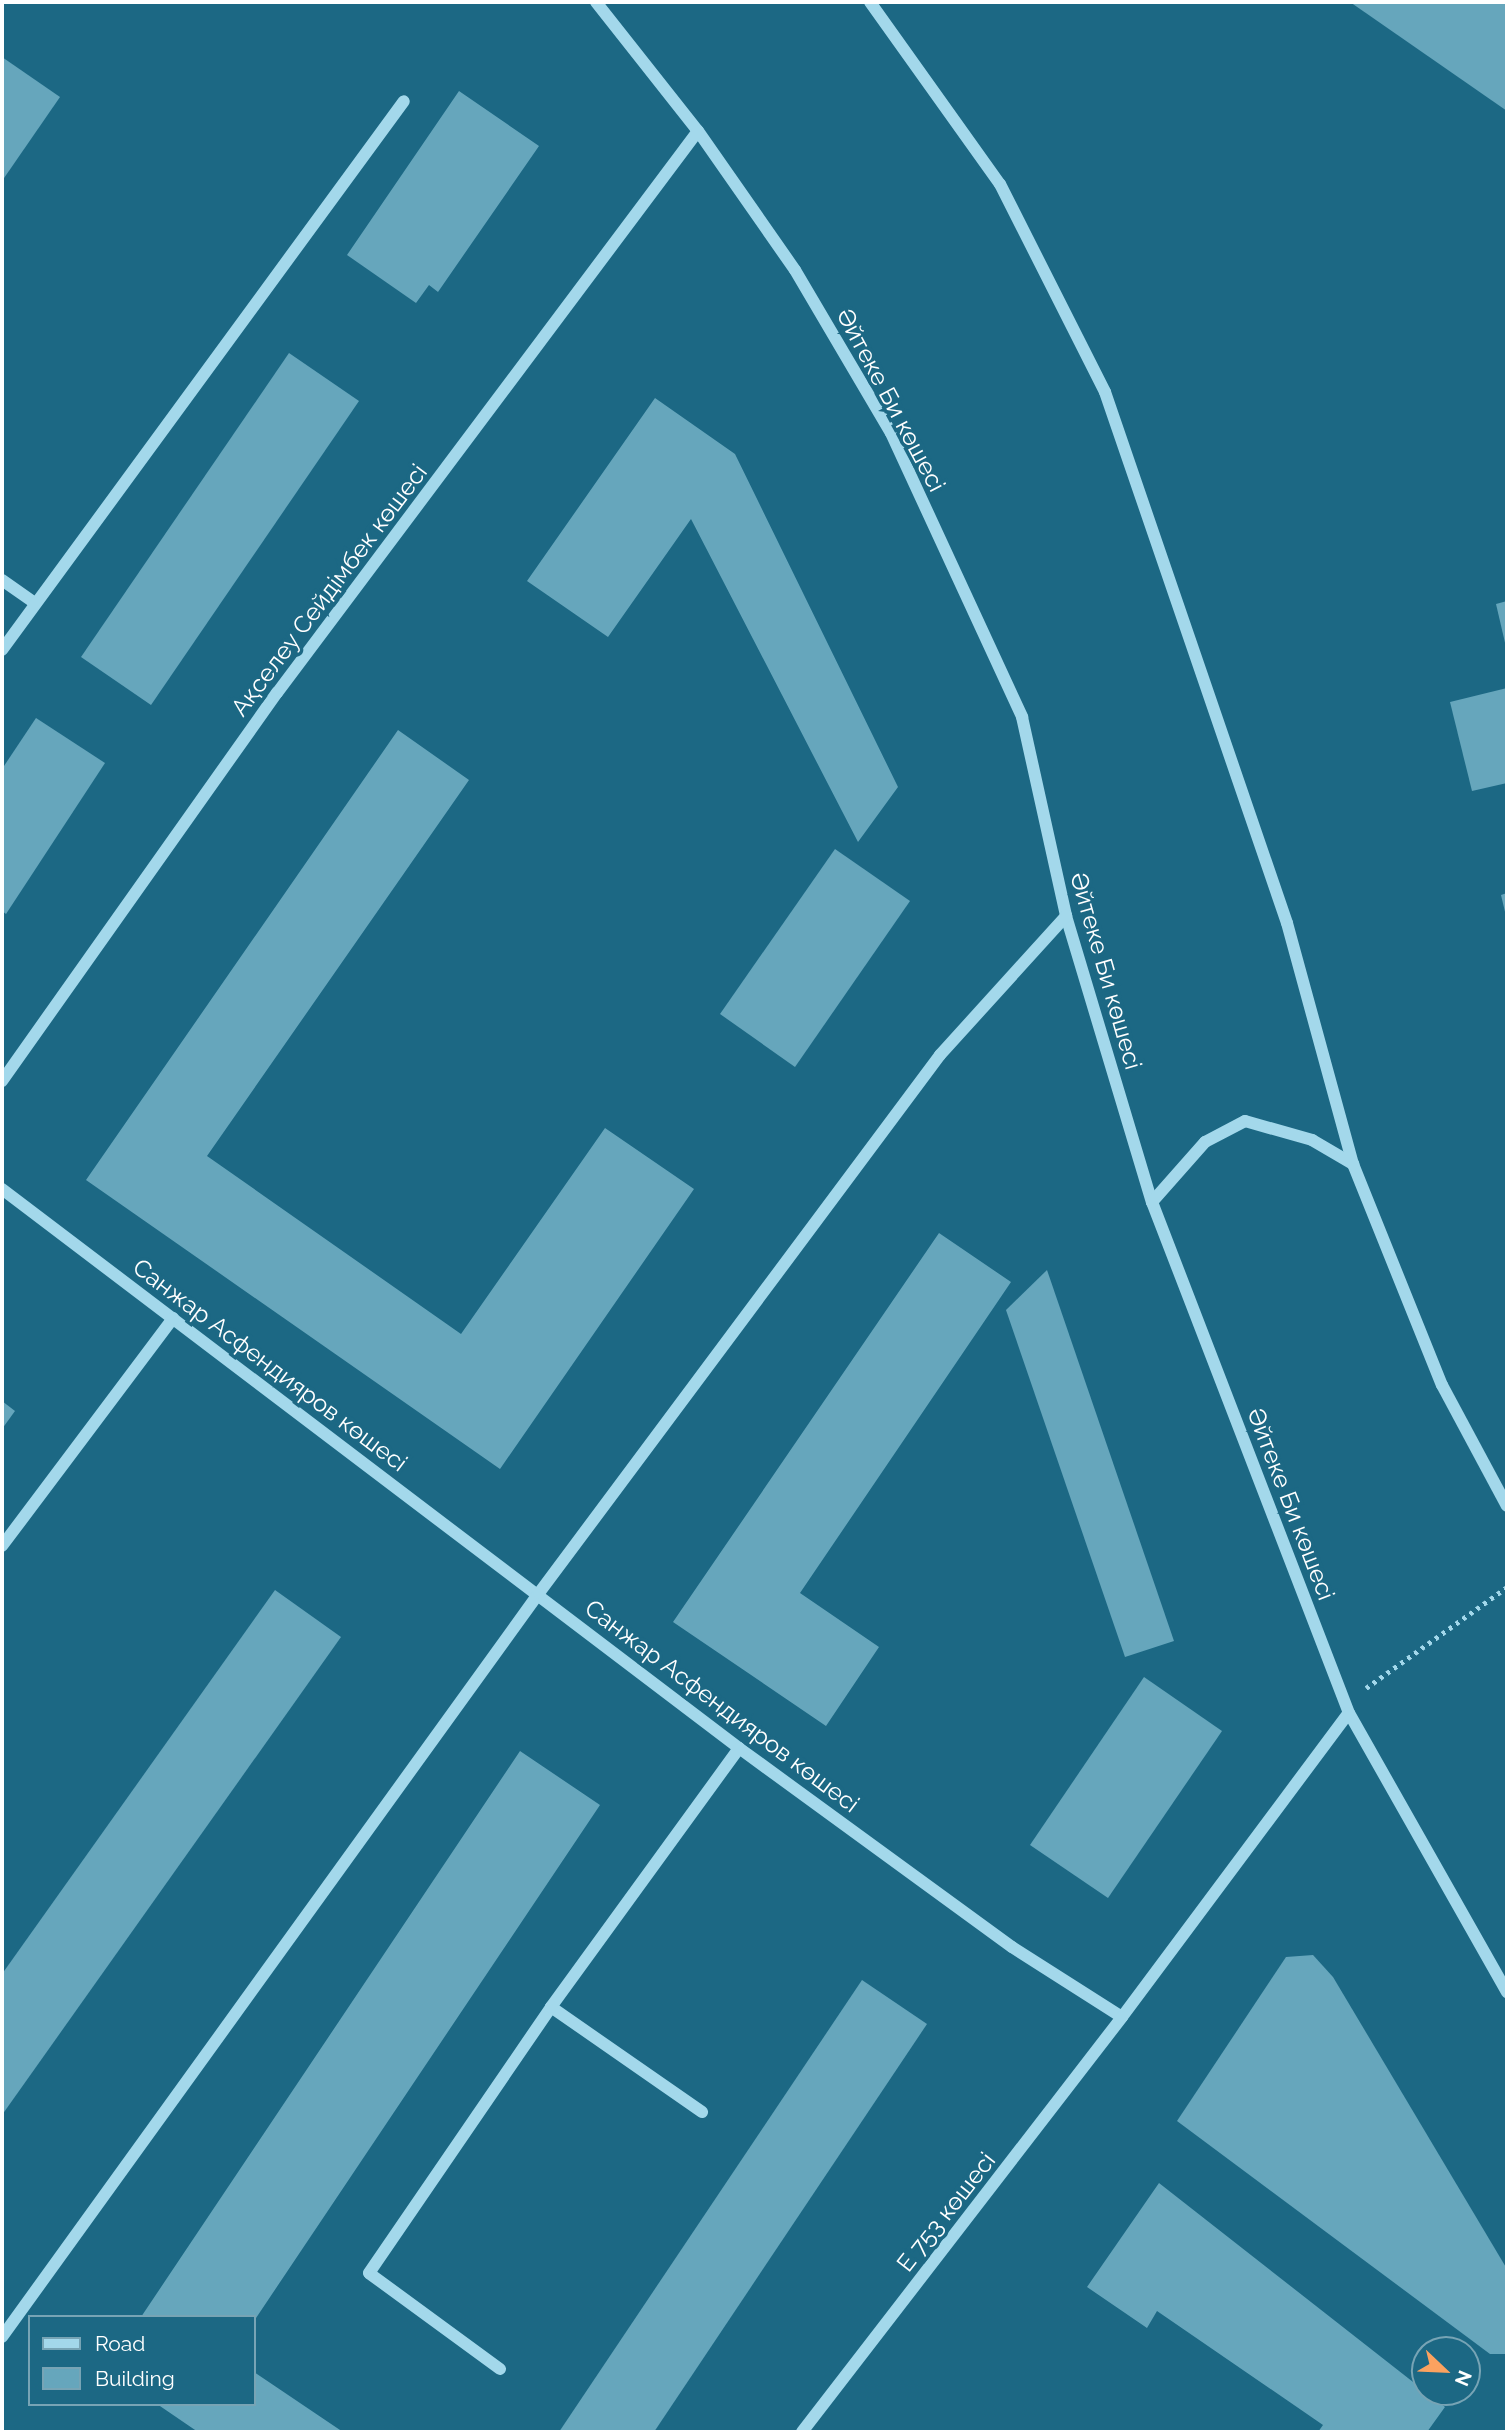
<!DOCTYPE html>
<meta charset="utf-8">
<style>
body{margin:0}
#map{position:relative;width:1509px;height:2434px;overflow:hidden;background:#1c6884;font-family:Raleway,sans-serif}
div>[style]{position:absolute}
.building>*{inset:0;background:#66a6bc}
.path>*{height:4.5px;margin-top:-2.25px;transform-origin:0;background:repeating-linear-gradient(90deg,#a3d8eb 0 3.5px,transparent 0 8.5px)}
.minor>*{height:12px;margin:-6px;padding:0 6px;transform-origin:6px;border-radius:6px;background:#a3d8eb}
span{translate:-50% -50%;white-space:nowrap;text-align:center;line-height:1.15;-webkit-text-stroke:7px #1c6884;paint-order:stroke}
.street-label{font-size:24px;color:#fff}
.frame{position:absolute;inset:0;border:4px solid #fff;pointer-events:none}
.legend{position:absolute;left:28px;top:2315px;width:228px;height:91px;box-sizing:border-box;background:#1c6884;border:2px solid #77a4b5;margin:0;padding:9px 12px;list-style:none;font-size:21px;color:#fff}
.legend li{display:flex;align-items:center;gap:14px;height:35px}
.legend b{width:35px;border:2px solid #77a4b5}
.north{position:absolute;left:1411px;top:2336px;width:70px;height:70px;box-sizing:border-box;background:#1c6884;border:2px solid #77a4b5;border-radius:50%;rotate:113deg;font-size:19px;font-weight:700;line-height:28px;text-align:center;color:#fff}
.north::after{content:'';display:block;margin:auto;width:24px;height:32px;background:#fba260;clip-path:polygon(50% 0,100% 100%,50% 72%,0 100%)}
</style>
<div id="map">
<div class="building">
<i style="clip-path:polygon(1350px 2px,1507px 2px,1507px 111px)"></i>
<i style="clip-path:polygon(2px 57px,60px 97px,2px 181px)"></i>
<i style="clip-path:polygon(459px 91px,539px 146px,438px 292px,429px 285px,416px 303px,347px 255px)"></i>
<i style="clip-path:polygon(289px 353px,359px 401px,151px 705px,81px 657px)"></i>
<i style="clip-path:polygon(655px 398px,735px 454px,898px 787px,858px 842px,691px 519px,608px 637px,527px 581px)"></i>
<i style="clip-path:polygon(1507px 601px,1507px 647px,1506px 647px,1496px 604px)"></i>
<i style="clip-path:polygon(1507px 688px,1507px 783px,1472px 791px,1450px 702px)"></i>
<i style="clip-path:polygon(36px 718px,105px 763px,6px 914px,2px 911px,2px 769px)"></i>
<i style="clip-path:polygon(398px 730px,469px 780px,207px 1156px,461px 1334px,605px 1128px,694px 1189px,500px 1469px,86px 1180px)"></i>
<i style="clip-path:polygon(835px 849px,910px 901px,795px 1067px,720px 1014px)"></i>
<i style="clip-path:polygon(1507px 893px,1507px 916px,1506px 916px,1501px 895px)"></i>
<i style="clip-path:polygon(939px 1233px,1011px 1282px,800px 1593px,879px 1647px,826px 1726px,673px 1622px)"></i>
<i style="clip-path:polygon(1047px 1270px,1174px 1641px,1125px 1657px,1006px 1310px)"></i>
<i style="clip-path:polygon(2px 1401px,15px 1411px,2px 1429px)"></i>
<i style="clip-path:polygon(275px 1590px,341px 1637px,2px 2115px,2px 1974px)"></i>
<i style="clip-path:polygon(1144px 1677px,1222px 1731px,1108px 1898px,1030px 1845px)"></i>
<i style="clip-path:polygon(520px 1751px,600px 1805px,254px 2321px,254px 2317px,141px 2317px)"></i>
<i style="clip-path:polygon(1313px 1955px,1333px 1977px,1507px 2269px,1507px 2354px,1490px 2354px,1177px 2121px,1286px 1957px)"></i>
<i style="clip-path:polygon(862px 1980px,927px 2024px,654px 2432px,559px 2432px)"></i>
<i style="clip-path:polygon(1159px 2183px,1445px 2407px,1427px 2432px,1318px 2432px,1323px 2425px,1157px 2311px,1147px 2328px,1087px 2287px)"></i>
<i style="clip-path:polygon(254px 2372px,343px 2432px,198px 2432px,157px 2404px,254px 2404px)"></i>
</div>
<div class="path">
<i style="left:1366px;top:1688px;width:173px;rotate:-35.6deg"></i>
</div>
<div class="minor">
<i style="left:596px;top:2px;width:164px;rotate:51.7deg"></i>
<i style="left:698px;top:131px;width:169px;rotate:55.1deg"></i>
<i style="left:795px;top:270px;width:189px;rotate:59.5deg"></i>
<i style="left:891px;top:433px;width:313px;rotate:65.2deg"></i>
<i style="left:1022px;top:717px;width:204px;rotate:77.5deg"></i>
<i style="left:1066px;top:916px;width:299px;rotate:73.3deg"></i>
<i style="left:1152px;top:1202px;width:548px;rotate:68.92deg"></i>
<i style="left:1349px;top:1713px;width:321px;rotate:60.5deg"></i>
<i style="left:870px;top:2px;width:224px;rotate:54.5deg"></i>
<i style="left:1000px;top:184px;width:233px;rotate:63.2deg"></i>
<i style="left:1105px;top:392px;width:561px;rotate:71.08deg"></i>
<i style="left:1287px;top:923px;width:250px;rotate:74.7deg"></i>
<i style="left:1353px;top:1164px;width:238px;rotate:68.1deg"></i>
<i style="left:1442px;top:1385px;width:137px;rotate:61.8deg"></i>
<i style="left:2px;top:580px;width:39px;rotate:35deg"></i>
<i style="left:2px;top:650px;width:680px;rotate:-53.79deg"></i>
<i style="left:2px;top:1081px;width:476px;rotate:-54.7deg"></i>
<i style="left:277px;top:693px;width:702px;rotate:-53.16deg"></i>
<i style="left:2px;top:1189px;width:925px;rotate:37.18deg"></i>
<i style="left:739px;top:1748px;width:338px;rotate:36.1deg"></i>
<i style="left:1012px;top:1947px;width:130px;rotate:32.5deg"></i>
<i style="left:1122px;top:2017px;width:379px;rotate:-53.3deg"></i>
<i style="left:1152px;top:1202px;width:80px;rotate:-48.5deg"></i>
<i style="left:1205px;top:1142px;width:45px;rotate:-27.7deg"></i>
<i style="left:1245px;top:1121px;width:70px;rotate:15.8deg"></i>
<i style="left:1312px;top:1140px;width:48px;rotate:30.3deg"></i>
<i style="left:2px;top:1546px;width:285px;rotate:-53.1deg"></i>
<i style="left:551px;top:2007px;width:184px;rotate:34.8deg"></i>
<i style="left:2px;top:2337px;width:918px;rotate:-54.18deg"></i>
<i style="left:539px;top:1593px;width:671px;rotate:-53.3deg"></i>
<i style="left:940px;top:1055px;width:188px;rotate:-47.8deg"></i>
<i style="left:500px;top:2369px;width:162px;rotate:-143.8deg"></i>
<i style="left:369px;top:2273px;width:322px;rotate:-55.6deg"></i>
<i style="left:551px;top:2007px;width:320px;rotate:-54deg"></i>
<i style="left:802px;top:2432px;width:524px;rotate:-52.36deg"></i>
</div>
<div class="street-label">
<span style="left:891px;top:400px;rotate:62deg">Әйтеке Би көшесі</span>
<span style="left:329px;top:590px;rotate:-53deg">Ақселеу Сейдімбек көшесі</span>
<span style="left:1106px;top:971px;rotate:74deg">Әйтеке Би көшесі</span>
<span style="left:270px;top:1365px;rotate:37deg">Санжар Асфендияров көшесі</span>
<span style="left:1291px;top:1504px;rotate:69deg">Әйтеке Би көшесі</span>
<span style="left:722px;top:1706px;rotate:37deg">Санжар Асфендияров көшесі</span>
<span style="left:946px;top:2212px;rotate:-52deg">Е 753 көшесі</span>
</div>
<div class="frame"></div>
<ul class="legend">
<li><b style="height:9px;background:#a3d8eb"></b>Road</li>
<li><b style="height:19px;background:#66a6bc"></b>Building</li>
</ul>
<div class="north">N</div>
</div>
